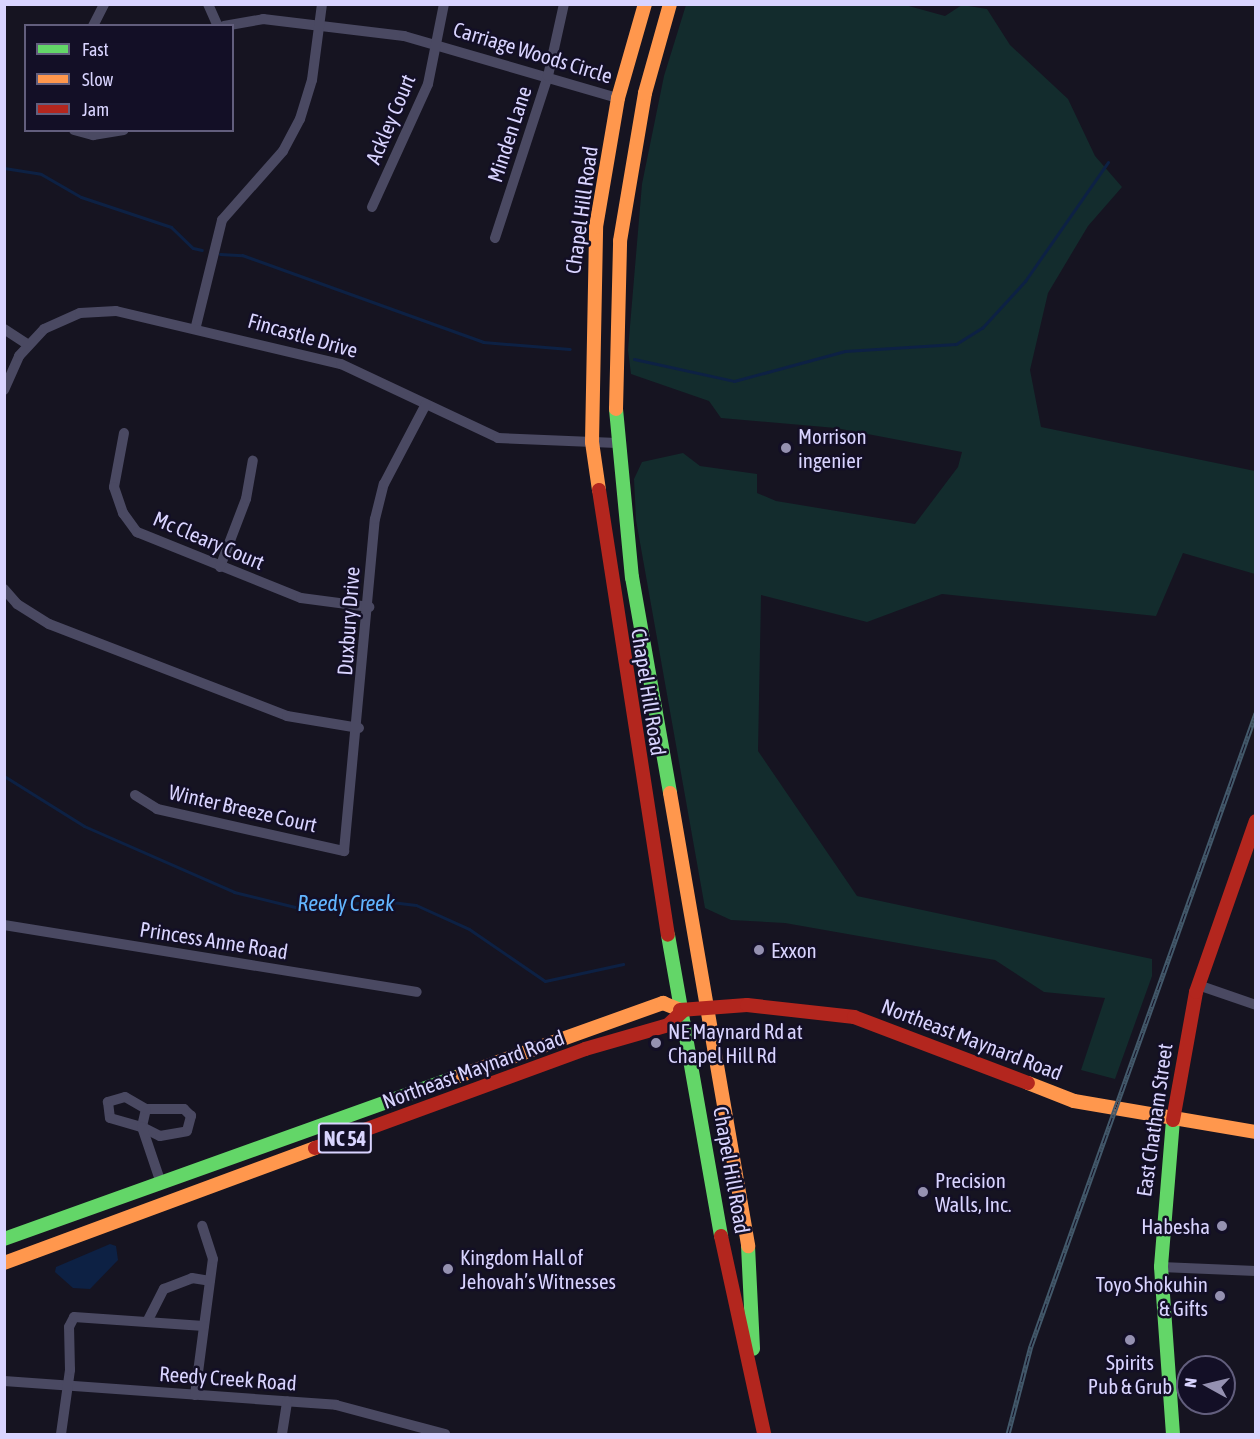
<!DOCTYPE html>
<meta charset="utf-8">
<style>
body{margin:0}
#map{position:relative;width:1260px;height:1439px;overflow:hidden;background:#161421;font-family:"Asap Condensed",sans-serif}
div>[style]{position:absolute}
.green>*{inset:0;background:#132c2d}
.water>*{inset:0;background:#0d2144}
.stream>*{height:3px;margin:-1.5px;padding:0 1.5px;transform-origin:1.5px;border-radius:1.5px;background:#0d2144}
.street>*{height:10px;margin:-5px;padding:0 5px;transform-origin:5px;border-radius:5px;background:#4a4962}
.fast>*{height:14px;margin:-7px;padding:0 7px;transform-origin:7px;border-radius:7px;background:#63d668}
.slow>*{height:14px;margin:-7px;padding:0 7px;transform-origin:7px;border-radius:7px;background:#ff974d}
.jam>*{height:14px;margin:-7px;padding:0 7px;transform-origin:7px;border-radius:7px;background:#b3261e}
.rail>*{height:5px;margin-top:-2.5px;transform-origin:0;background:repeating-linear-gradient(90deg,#130f26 0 9px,#43596b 0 18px);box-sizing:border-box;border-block:2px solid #43596b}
.dots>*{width:16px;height:16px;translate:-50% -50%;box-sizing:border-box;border:3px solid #130f26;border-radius:50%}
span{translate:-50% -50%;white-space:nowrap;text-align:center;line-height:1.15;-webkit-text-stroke:5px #130f26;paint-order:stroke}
.shield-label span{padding:2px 4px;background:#130f26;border:2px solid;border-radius:4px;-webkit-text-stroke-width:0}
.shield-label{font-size:20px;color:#d9d4ff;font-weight:700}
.street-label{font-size:21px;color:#d9d4ff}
.poi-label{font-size:21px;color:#d9d4ff}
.left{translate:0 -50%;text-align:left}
.right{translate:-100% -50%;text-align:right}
.water-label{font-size:22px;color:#62b6ff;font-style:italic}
.frame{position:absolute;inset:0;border:6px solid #d9d4ff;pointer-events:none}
.legend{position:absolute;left:24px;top:24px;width:210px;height:108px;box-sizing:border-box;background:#130f26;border:2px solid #625e7d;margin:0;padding:8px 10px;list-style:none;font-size:18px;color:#d9d4ff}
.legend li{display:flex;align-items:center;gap:12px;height:30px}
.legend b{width:30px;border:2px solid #625e7d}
.north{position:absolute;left:1176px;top:1355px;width:60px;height:60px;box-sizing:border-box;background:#130f26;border:2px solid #625e7d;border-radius:50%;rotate:278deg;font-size:16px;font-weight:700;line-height:24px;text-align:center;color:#d9d4ff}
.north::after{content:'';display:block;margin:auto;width:21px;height:27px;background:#9591b1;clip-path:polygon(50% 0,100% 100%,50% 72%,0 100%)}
</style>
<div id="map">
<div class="green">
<i style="clip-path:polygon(905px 5px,945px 16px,962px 5px,987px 9px,1010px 45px,1068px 99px,1095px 156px,1122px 187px,1088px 226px,1048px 293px,1030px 370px,1041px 427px,1255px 471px,1255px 574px,1183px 553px,1156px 616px,942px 594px,867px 622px,761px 595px,758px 751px,857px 896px,1152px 959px,1152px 976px,1115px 1079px,1081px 1070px,1105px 998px,1044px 992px,995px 960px,785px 923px,731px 920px,705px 908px,636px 520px,634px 479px,642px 462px,683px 453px,700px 466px,757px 474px,757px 493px,776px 501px,915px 524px,958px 467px,962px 452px,836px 428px,721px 418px,709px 401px,631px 374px,628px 350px,642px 184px,664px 76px,686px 5px)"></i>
</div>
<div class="water">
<i style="clip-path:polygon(110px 1244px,116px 1246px,118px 1260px,90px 1289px,73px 1288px,55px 1272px,56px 1267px)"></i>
</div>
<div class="stream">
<i style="left:4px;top:168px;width:37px;rotate:9deg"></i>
<i style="left:41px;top:174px;width:46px;rotate:29.9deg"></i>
<i style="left:81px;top:197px;width:95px;rotate:18.4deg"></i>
<i style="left:171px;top:227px;width:30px;rotate:44deg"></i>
<i style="left:193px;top:248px;width:9px;rotate:13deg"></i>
<i style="left:220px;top:254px;width:22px;rotate:3deg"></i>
<i style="left:242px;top:255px;width:256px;rotate:19.8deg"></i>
<i style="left:483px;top:342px;width:87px;rotate:4.6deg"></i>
<i style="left:634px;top:359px;width:102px;rotate:12.4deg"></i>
<i style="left:734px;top:381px;width:115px;rotate:-15.1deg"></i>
<i style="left:845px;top:351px;width:111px;rotate:-3.6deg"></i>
<i style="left:956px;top:344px;width:31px;rotate:-32deg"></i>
<i style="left:982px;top:328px;width:64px;rotate:-47.5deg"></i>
<i style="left:1025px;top:281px;width:145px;rotate:-55.1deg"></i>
<i style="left:4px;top:776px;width:94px;rotate:32deg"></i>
<i style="left:84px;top:826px;width:164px;rotate:23.7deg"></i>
<i style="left:234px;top:892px;width:67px;rotate:13.8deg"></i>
<i style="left:299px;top:908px;width:84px;rotate:-4.8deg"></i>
<i style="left:383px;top:901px;width:33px;rotate:7deg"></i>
<i style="left:416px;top:905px;width:58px;rotate:24.4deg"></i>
<i style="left:469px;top:929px;width:92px;rotate:34.4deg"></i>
<i style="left:545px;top:981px;width:80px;rotate:-12.3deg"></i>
</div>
<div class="street">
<i style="left:208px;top:4px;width:24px;rotate:66deg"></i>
<i style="left:93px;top:26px;width:25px;rotate:-63deg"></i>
<i style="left:224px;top:26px;width:40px;rotate:-10deg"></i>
<i style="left:263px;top:19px;width:142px;rotate:6.9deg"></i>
<i style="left:404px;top:36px;width:223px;rotate:16.2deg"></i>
<i style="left:74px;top:130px;width:20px;rotate:15deg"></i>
<i style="left:93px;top:135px;width:31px;rotate:-9deg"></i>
<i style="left:372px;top:207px;width:135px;rotate:-65.5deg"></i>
<i style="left:428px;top:84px;width:82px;rotate:-78.7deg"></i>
<i style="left:495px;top:238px;width:170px;rotate:-71.9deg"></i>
<i style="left:548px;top:76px;width:74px;rotate:-77.5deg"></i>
<i style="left:196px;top:326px;width:109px;rotate:-76.2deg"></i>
<i style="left:222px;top:220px;width:92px;rotate:-48.5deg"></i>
<i style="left:283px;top:151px;width:36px;rotate:-62deg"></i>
<i style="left:300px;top:119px;width:41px;rotate:-72.9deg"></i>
<i style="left:312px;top:80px;width:77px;rotate:-82.5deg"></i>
<i style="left:4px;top:329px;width:27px;rotate:33deg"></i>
<i style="left:4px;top:390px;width:37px;rotate:-66deg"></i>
<i style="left:19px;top:356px;width:37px;rotate:-47deg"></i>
<i style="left:44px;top:329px;width:39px;rotate:-24deg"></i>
<i style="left:80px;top:313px;width:36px;rotate:-3deg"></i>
<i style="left:116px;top:311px;width:231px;rotate:13.3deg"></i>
<i style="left:341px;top:364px;width:174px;rotate:25.2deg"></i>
<i style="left:498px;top:438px;width:119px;rotate:2.4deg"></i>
<i style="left:124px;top:433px;width:55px;rotate:100.5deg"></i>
<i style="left:114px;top:487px;width:28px;rotate:71deg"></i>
<i style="left:123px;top:513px;width:24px;rotate:54deg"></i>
<i style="left:137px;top:532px;width:177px;rotate:21.9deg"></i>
<i style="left:301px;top:598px;width:69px;rotate:7.5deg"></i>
<i style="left:220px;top:567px;width:73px;rotate:-69.1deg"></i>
<i style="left:246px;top:499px;width:39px;rotate:-80deg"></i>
<i style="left:4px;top:589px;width:20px;rotate:49deg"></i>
<i style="left:17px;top:604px;width:38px;rotate:32deg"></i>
<i style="left:49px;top:624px;width:255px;rotate:21.1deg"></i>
<i style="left:287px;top:716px;width:73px;rotate:9.5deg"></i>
<i style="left:135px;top:795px;width:26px;rotate:32deg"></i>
<i style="left:157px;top:809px;width:192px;rotate:12.7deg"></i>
<i style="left:344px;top:851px;width:333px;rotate:-84.7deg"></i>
<i style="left:375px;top:519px;width:36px;rotate:-76deg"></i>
<i style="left:384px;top:484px;width:90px;rotate:-62.3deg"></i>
<i style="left:4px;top:925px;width:418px;rotate:9.2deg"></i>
<i style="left:1198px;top:985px;width:61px;rotate:19deg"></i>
<i style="left:146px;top:1109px;width:18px;rotate:103deg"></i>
<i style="left:142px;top:1127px;width:20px;rotate:27deg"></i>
<i style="left:160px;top:1136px;width:27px;rotate:-10deg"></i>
<i style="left:187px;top:1131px;width:16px;rotate:-75deg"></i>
<i style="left:191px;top:1116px;width:10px;rotate:-135deg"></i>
<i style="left:184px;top:1109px;width:38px;rotate:180deg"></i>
<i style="left:146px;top:1109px;width:24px;rotate:-150deg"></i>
<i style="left:125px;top:1097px;width:18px;rotate:164deg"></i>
<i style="left:108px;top:1102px;width:16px;rotate:83deg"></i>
<i style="left:110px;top:1118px;width:33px;rotate:16deg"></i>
<i style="left:142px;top:1127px;width:59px;rotate:71.3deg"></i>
<i style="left:1161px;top:1267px;width:95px;rotate:2.4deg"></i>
<i style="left:148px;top:1320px;width:35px;rotate:-63deg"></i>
<i style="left:164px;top:1289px;width:30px;rotate:-21deg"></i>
<i style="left:192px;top:1278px;width:18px;rotate:9deg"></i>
<i style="left:4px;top:1381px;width:333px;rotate:4.1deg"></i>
<i style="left:336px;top:1405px;width:113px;rotate:14.9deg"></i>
<i style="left:195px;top:1395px;width:137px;rotate:-82.5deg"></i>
<i style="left:213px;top:1259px;width:35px;rotate:-108deg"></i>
<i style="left:61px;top:1434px;width:65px;rotate:-82deg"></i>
<i style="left:70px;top:1370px;width:43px;rotate:-91.3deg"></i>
<i style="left:69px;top:1327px;width:11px;rotate:-63deg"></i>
<i style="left:74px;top:1317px;width:130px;rotate:4deg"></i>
<i style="left:282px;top:1434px;width:33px;rotate:-81deg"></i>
</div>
<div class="fast">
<i style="left:616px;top:409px;width:169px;rotate:84.6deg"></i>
<i style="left:632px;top:577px;width:219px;rotate:80deg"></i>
<i style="left:668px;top:935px;width:306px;rotate:80deg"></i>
<i style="left:1173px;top:1120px;width:147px;rotate:94.7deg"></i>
<i style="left:1161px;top:1267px;width:167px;rotate:85.9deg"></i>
<i style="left:4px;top:1239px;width:483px;rotate:-19.7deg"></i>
<i style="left:748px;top:1246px;width:103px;rotate:87.2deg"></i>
</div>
<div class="slow">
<i style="left:616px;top:409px;width:168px;rotate:-88.6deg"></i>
<i style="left:620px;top:241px;width:150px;rotate:-80.4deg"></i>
<i style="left:645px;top:93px;width:92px;rotate:-74.3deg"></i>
<i style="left:599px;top:490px;width:49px;rotate:-98.3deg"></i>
<i style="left:592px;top:442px;width:215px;rotate:-88.9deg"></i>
<i style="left:596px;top:227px;width:131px;rotate:-80.3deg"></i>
<i style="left:618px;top:98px;width:98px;rotate:-74deg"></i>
<i style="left:670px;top:793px;width:460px;rotate:80.2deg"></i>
<i style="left:459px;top:1076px;width:217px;rotate:-19.7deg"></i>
<i style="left:663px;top:1003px;width:18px;rotate:22deg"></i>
<i style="left:1028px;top:1083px;width:49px;rotate:21.4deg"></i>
<i style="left:1074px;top:1101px;width:185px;rotate:9.7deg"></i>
<i style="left:4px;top:1263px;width:332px;rotate:-20.3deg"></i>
</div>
<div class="jam">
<i style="left:599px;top:490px;width:450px;rotate:81.2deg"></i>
<i style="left:680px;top:1010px;width:67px;rotate:-4.3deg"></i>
<i style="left:747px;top:1005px;width:108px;rotate:6.4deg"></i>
<i style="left:854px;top:1017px;width:186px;rotate:20.8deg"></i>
<i style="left:1173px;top:1120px;width:130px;rotate:-79.8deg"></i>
<i style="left:1196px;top:992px;width:181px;rotate:-70.7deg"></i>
<i style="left:315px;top:1148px;width:288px;rotate:-20.1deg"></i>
<i style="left:585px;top:1049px;width:86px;rotate:-16.1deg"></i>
<i style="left:668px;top:1025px;width:21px;rotate:-43deg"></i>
<i style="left:721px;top:1236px;width:203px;rotate:77.7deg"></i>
</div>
<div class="rail">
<i style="left:1008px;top:1434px;width:91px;rotate:-75.4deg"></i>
<i style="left:1031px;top:1346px;width:672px;rotate:-70.43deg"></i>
</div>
<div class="dots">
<i style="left:786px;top:448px;background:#9591b1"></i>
<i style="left:759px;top:950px;background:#9591b1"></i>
<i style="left:656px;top:1043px;background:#9591b1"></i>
<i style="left:923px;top:1192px;background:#9591b1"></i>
<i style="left:1222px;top:1226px;background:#9591b1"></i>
<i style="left:448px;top:1269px;background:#9591b1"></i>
<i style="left:1220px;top:1296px;background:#9591b1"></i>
<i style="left:1130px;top:1340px;background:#9591b1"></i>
</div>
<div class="shield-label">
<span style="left:345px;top:1138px">NC 54</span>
</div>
<div class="street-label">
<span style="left:533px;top:52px;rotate:17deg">Carriage Woods Circle</span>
<span style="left:390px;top:119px;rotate:-67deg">Ackley Court</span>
<span style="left:509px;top:134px;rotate:-72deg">Minden Lane</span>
<span style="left:581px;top:210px;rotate:-82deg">Chapel Hill Road</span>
<span style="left:303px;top:335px;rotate:16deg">Fincastle Drive</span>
<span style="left:209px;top:540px;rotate:23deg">Mc Cleary Court</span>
<span style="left:348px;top:621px;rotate:-86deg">Duxbury Drive</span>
<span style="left:649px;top:692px;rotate:81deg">Chapel Hill Road</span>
<span style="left:243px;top:808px;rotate:13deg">Winter Breeze Court</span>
<span style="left:214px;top:940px;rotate:9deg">Princess Anne Road</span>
<span style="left:972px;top:1039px;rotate:21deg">Northeast Maynard Road</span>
<span style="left:473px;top:1069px;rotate:-20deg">Northeast Maynard Road</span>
<span style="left:1154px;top:1120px;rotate:-82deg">East Chatham Street</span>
<span style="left:732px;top:1170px;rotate:80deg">Chapel Hill Road</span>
<span style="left:228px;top:1378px;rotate:4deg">Reedy Creek Road</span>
</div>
<div class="poi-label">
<span class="left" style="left:798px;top:448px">Morrison<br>ingenier</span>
<span class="left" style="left:771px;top:950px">Exxon</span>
<span class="left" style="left:668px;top:1043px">NE Maynard Rd at<br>Chapel Hill Rd</span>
<span class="left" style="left:935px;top:1192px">Precision<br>Walls, Inc.</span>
<span class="right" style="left:1210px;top:1226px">Habesha</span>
<span class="left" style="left:460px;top:1269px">Kingdom Hall of<br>Jehovah’s Witnesses</span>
<span class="right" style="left:1208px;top:1296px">Toyo Shokuhin<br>&amp; Gifts</span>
<span style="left:1130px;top:1374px">Spirits<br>Pub &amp; Grub</span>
</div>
<div class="water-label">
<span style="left:346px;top:904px">Reedy Creek</span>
</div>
<div class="frame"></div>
<ul class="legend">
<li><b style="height:8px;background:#63d668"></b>Fast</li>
<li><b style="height:8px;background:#ff974d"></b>Slow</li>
<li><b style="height:8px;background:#b3261e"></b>Jam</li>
</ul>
<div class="north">N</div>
</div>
